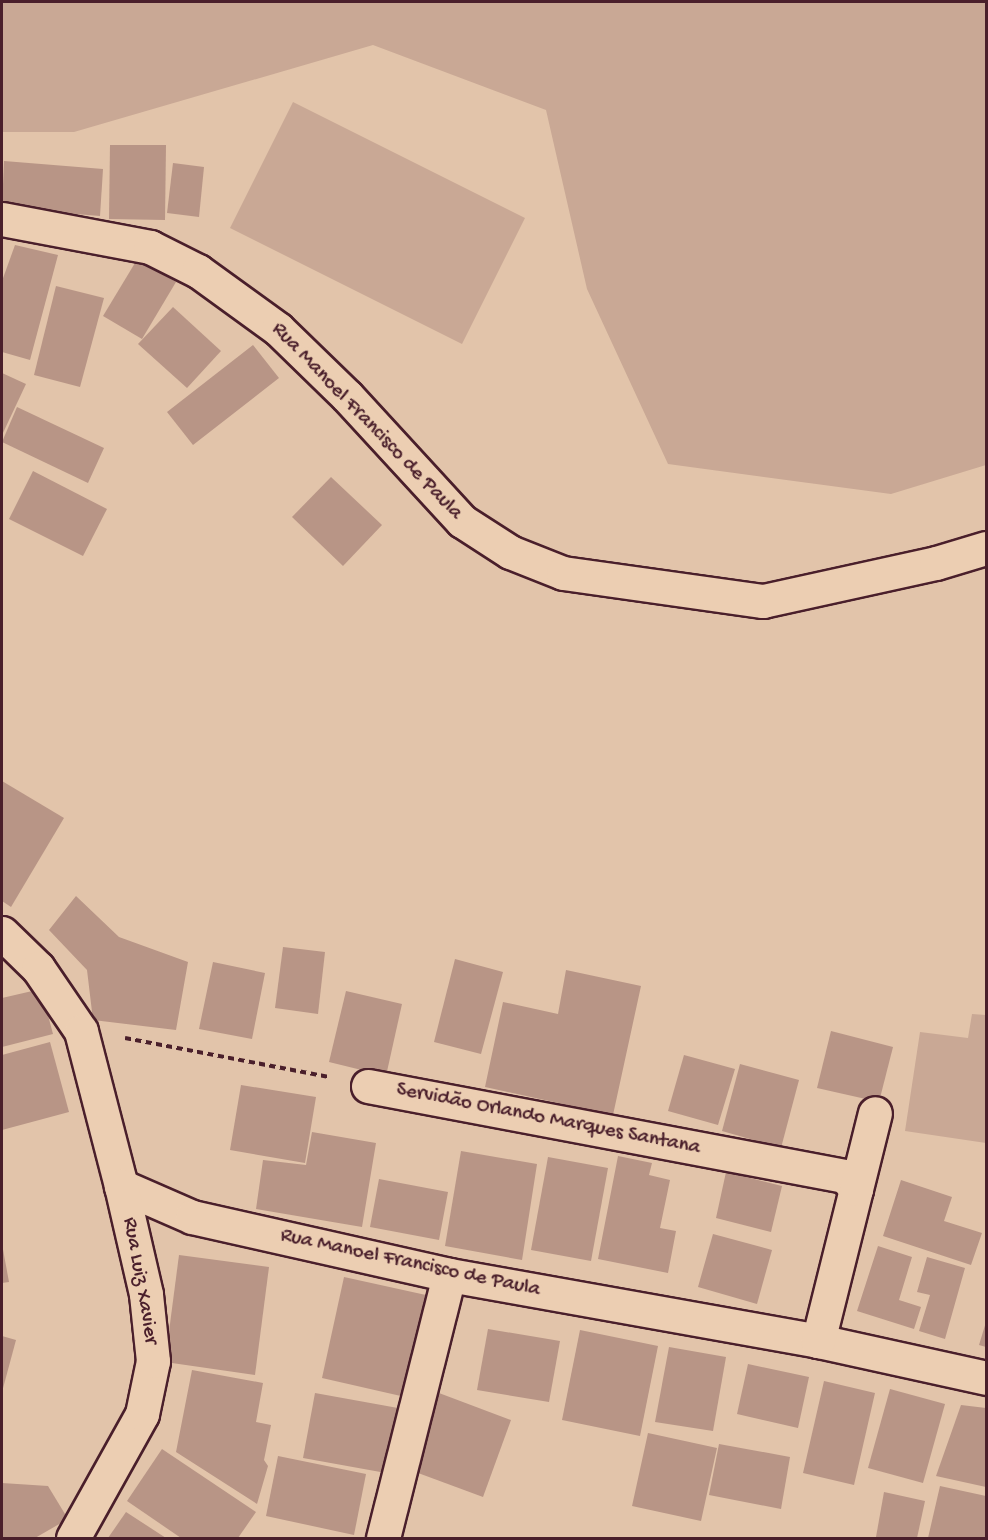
<!DOCTYPE html>
<meta charset="utf-8">
<style>
body{margin:0}
#map{position:relative;width:988px;height:1540px;overflow:hidden;background:#e2c4aa;font-family:"Gochi Hand",sans-serif}
div>[style]{position:absolute}
.green>*{inset:0;background:#c9a895}
.building>*{inset:0;background:#b89586}
.path>*{height:4px;margin-top:-2px;transform-origin:0;background:repeating-linear-gradient(90deg,#4a1f2b 0 6px,transparent 0 10.5px)}
.roads{filter:drop-shadow(2px 0 #4a1f2b) drop-shadow(-2px 0 #4a1f2b) drop-shadow(0 2px #4a1f2b) drop-shadow(0 -2px #4a1f2b)}
.minor>*{height:33px;margin:-16.5px;padding:0 16.5px;transform-origin:16.5px;border-radius:16.5px;background:#ecceb2}
span{translate:-50% -50%;white-space:nowrap;text-align:center;line-height:1.15;-webkit-text-stroke:6px #ecceb2;paint-order:stroke}
.street-label{font-size:21px;color:#4a1f2b}
.frame{position:absolute;inset:0;border:3px solid #4a1f2b;pointer-events:none}
</style>
<div id="map">
<div class="green">
<i style="clip-path:polygon(2px 2px,986px 2px,986px 465px,891px 494px,668px 464px,587px 289px,546px 110px,373px 45px,74px 132px,2px 132px)"></i>
<i style="clip-path:polygon(293px 102px,525px 218px,462px 344px,230px 228px)"></i>
<i style="clip-path:polygon(972px 1014px,986px 1015px,986px 1143px,905px 1131px,920px 1032px,968px 1038px)"></i>
</div>
<div class="building">
<i style="clip-path:polygon(110px 145px,166px 145px,165px 220px,109px 219px)"></i>
<i style="clip-path:polygon(4px 161px,103px 169px,100px 216px,2px 208px)"></i>
<i style="clip-path:polygon(173px 163px,204px 167px,199px 217px,167px 213px)"></i>
<i style="clip-path:polygon(15px 245px,58px 255px,30px 360px,2px 352px,2px 281px)"></i>
<i style="clip-path:polygon(138px 258px,176px 282px,142px 339px,103px 316px)"></i>
<i style="clip-path:polygon(56px 286px,104px 298px,80px 387px,34px 375px)"></i>
<i style="clip-path:polygon(173px 307px,221px 351px,187px 388px,138px 344px)"></i>
<i style="clip-path:polygon(253px 345px,279px 378px,193px 445px,167px 412px)"></i>
<i style="clip-path:polygon(2px 373px,26px 384px,2px 435px)"></i>
<i style="clip-path:polygon(17px 407px,104px 448px,88px 483px,2px 442px)"></i>
<i style="clip-path:polygon(33px 471px,107px 509px,83px 556px,9px 519px)"></i>
<i style="clip-path:polygon(331px 477px,382px 525px,343px 566px,292px 517px)"></i>
<i style="clip-path:polygon(2px 781px,64px 818px,11px 907px,2px 901px)"></i>
<i style="clip-path:polygon(76px 896px,119px 937px,188px 962px,176px 1030px,93px 1020px,87px 970px,49px 930px)"></i>
<i style="clip-path:polygon(283px 947px,325px 952px,318px 1014px,275px 1008px)"></i>
<i style="clip-path:polygon(455px 959px,503px 972px,481px 1054px,434px 1042px)"></i>
<i style="clip-path:polygon(213px 962px,265px 973px,252px 1039px,199px 1029px)"></i>
<i style="clip-path:polygon(566px 970px,641px 986px,613px 1115px,485px 1087px,503px 1002px,558px 1014px)"></i>
<i style="clip-path:polygon(41px 989px,53px 1034px,2px 1047px,2px 998px)"></i>
<i style="clip-path:polygon(346px 991px,402px 1004px,386px 1076px,329px 1062px)"></i>
<i style="clip-path:polygon(831px 1031px,893px 1047px,879px 1102px,817px 1088px)"></i>
<i style="clip-path:polygon(50px 1042px,69px 1112px,2px 1130px,2px 1055px)"></i>
<i style="clip-path:polygon(684px 1055px,735px 1069px,718px 1125px,668px 1111px)"></i>
<i style="clip-path:polygon(740px 1064px,799px 1080px,781px 1148px,722px 1131px)"></i>
<i style="clip-path:polygon(241px 1085px,316px 1097px,305px 1163px,230px 1150px)"></i>
<i style="clip-path:polygon(312px 1132px,376px 1143px,362px 1227px,256px 1209px,263px 1160px,306px 1165px)"></i>
<i style="clip-path:polygon(461px 1151px,537px 1164px,522px 1260px,445px 1246px)"></i>
<i style="clip-path:polygon(618px 1156px,652px 1163px,649px 1175px,670px 1180px,660px 1228px,676px 1231px,668px 1273px,598px 1259px)"></i>
<i style="clip-path:polygon(548px 1157px,608px 1168px,591px 1261px,531px 1250px)"></i>
<i style="clip-path:polygon(726px 1172px,782px 1186px,771px 1232px,716px 1218px)"></i>
<i style="clip-path:polygon(379px 1179px,448px 1192px,439px 1240px,370px 1227px)"></i>
<i style="clip-path:polygon(901px 1180px,952px 1197px,944px 1221px,982px 1233px,971px 1265px,883px 1236px)"></i>
<i style="clip-path:polygon(713px 1234px,772px 1250px,757px 1304px,698px 1287px)"></i>
<i style="clip-path:polygon(2px 1244px,9px 1282px,2px 1283px)"></i>
<i style="clip-path:polygon(878px 1246px,912px 1257px,899px 1300px,921px 1307px,914px 1329px,857px 1311px)"></i>
<i style="clip-path:polygon(179px 1255px,269px 1267px,255px 1375px,165px 1362px)"></i>
<i style="clip-path:polygon(927px 1257px,965px 1268px,945px 1339px,919px 1331px,930px 1295px,917px 1292px)"></i>
<i style="clip-path:polygon(344px 1277px,435px 1297px,414px 1399px,322px 1378px)"></i>
<i style="clip-path:polygon(986px 1322px,986px 1347px,979px 1345px)"></i>
<i style="clip-path:polygon(488px 1329px,560px 1341px,549px 1402px,477px 1390px)"></i>
<i style="clip-path:polygon(580px 1330px,658px 1346px,640px 1436px,562px 1420px)"></i>
<i style="clip-path:polygon(2px 1336px,16px 1340px,2px 1392px)"></i>
<i style="clip-path:polygon(669px 1347px,726px 1357px,713px 1431px,655px 1422px)"></i>
<i style="clip-path:polygon(748px 1364px,809px 1377px,798px 1428px,737px 1414px)"></i>
<i style="clip-path:polygon(192px 1370px,263px 1383px,256px 1422px,271px 1425px,264px 1460px,268px 1466px,257px 1504px,176px 1452px)"></i>
<i style="clip-path:polygon(824px 1381px,875px 1393px,854px 1485px,803px 1473px)"></i>
<i style="clip-path:polygon(890px 1389px,945px 1404px,923px 1483px,868px 1468px)"></i>
<i style="clip-path:polygon(315px 1393px,409px 1410px,397px 1475px,303px 1458px)"></i>
<i style="clip-path:polygon(439px 1393px,511px 1420px,483px 1497px,410px 1470px)"></i>
<i style="clip-path:polygon(961px 1405px,986px 1408px,986px 1487px,936px 1476px)"></i>
<i style="clip-path:polygon(648px 1433px,717px 1448px,701px 1521px,632px 1506px)"></i>
<i style="clip-path:polygon(719px 1444px,790px 1457px,781px 1509px,709px 1495px)"></i>
<i style="clip-path:polygon(162px 1449px,256px 1512px,238px 1538px,181px 1538px,127px 1501px)"></i>
<i style="clip-path:polygon(278px 1456px,366px 1474px,354px 1535px,266px 1516px)"></i>
<i style="clip-path:polygon(2px 1483px,48px 1486px,68px 1519px,35px 1538px,2px 1538px)"></i>
<i style="clip-path:polygon(940px 1486px,986px 1496px,986px 1538px,928px 1538px)"></i>
<i style="clip-path:polygon(884px 1492px,925px 1501px,917px 1538px,876px 1537px)"></i>
<i style="clip-path:polygon(126px 1512px,166px 1538px,108px 1538px)"></i>
</div>
<div class="path">
<i style="left:125px;top:1038px;width:209px;rotate:10.8deg"></i>
</div>
<div class="roads">
<div class="minor">
<i style="left:2px;top:219px;width:151px;rotate:10.7deg"></i>
<i style="left:150px;top:247px;width:54px;rotate:26.6deg"></i>
<i style="left:198px;top:271px;width:99px;rotate:35.9deg"></i>
<i style="left:278px;top:329px;width:96px;rotate:44.2deg"></i>
<i style="left:347px;top:396px;width:170px;rotate:47.4deg"></i>
<i style="left:462px;top:521px;width:57px;rotate:32.9deg"></i>
<i style="left:510px;top:552px;width:57px;rotate:21.6deg"></i>
<i style="left:563px;top:573px;width:202px;rotate:8deg"></i>
<i style="left:763px;top:601px;width:177px;rotate:-12.4deg"></i>
<i style="left:936px;top:563px;width:52px;rotate:-16.7deg"></i>
<i style="left:2px;top:933px;width:50px;rotate:44.2deg"></i>
<i style="left:38px;top:968px;width:76px;rotate:55.7deg"></i>
<i style="left:81px;top:1031px;width:160px;rotate:75.5deg"></i>
<i style="left:121px;top:1186px;width:77px;rotate:23.6deg"></i>
<i style="left:192px;top:1217px;width:263px;rotate:12.7deg"></i>
<i style="left:449px;top:1275px;width:375px;rotate:10.1deg"></i>
<i style="left:818px;top:1341px;width:172px;rotate:12.4deg"></i>
<i style="left:368px;top:1086px;width:485px;rotate:10.7deg"></i>
<i style="left:845px;top:1176px;width:17px;rotate:50deg"></i>
<i style="left:856px;top:1189px;width:157px;rotate:104deg"></i>
<i style="left:856px;top:1189px;width:78px;rotate:-76deg"></i>
<i style="left:73px;top:1538px;width:142px;rotate:-60.9deg"></i>
<i style="left:142px;top:1414px;width:54px;rotate:-78.3deg"></i>
<i style="left:153px;top:1361px;width:67px;rotate:-96deg"></i>
<i style="left:146px;top:1294px;width:111px;rotate:-103deg"></i>
<i style="left:383px;top:1538px;width:271px;rotate:-75.9deg"></i>
</div>
</div>
<div class="street-label">
<span style="left:366px;top:422px;rotate:46deg">Rua Manoel Francisco de Paula</span>
<span style="left:548px;top:1120px;rotate:11deg">Servidão Orlando Marques Santana</span>
<span style="left:410px;top:1264px;rotate:12deg">Rua Manoel Francisco de Paula</span>
<span style="left:139px;top:1281px;rotate:80deg">Rua Luiz Xavier</span>
</div>
<div class="frame"></div>
</div>
